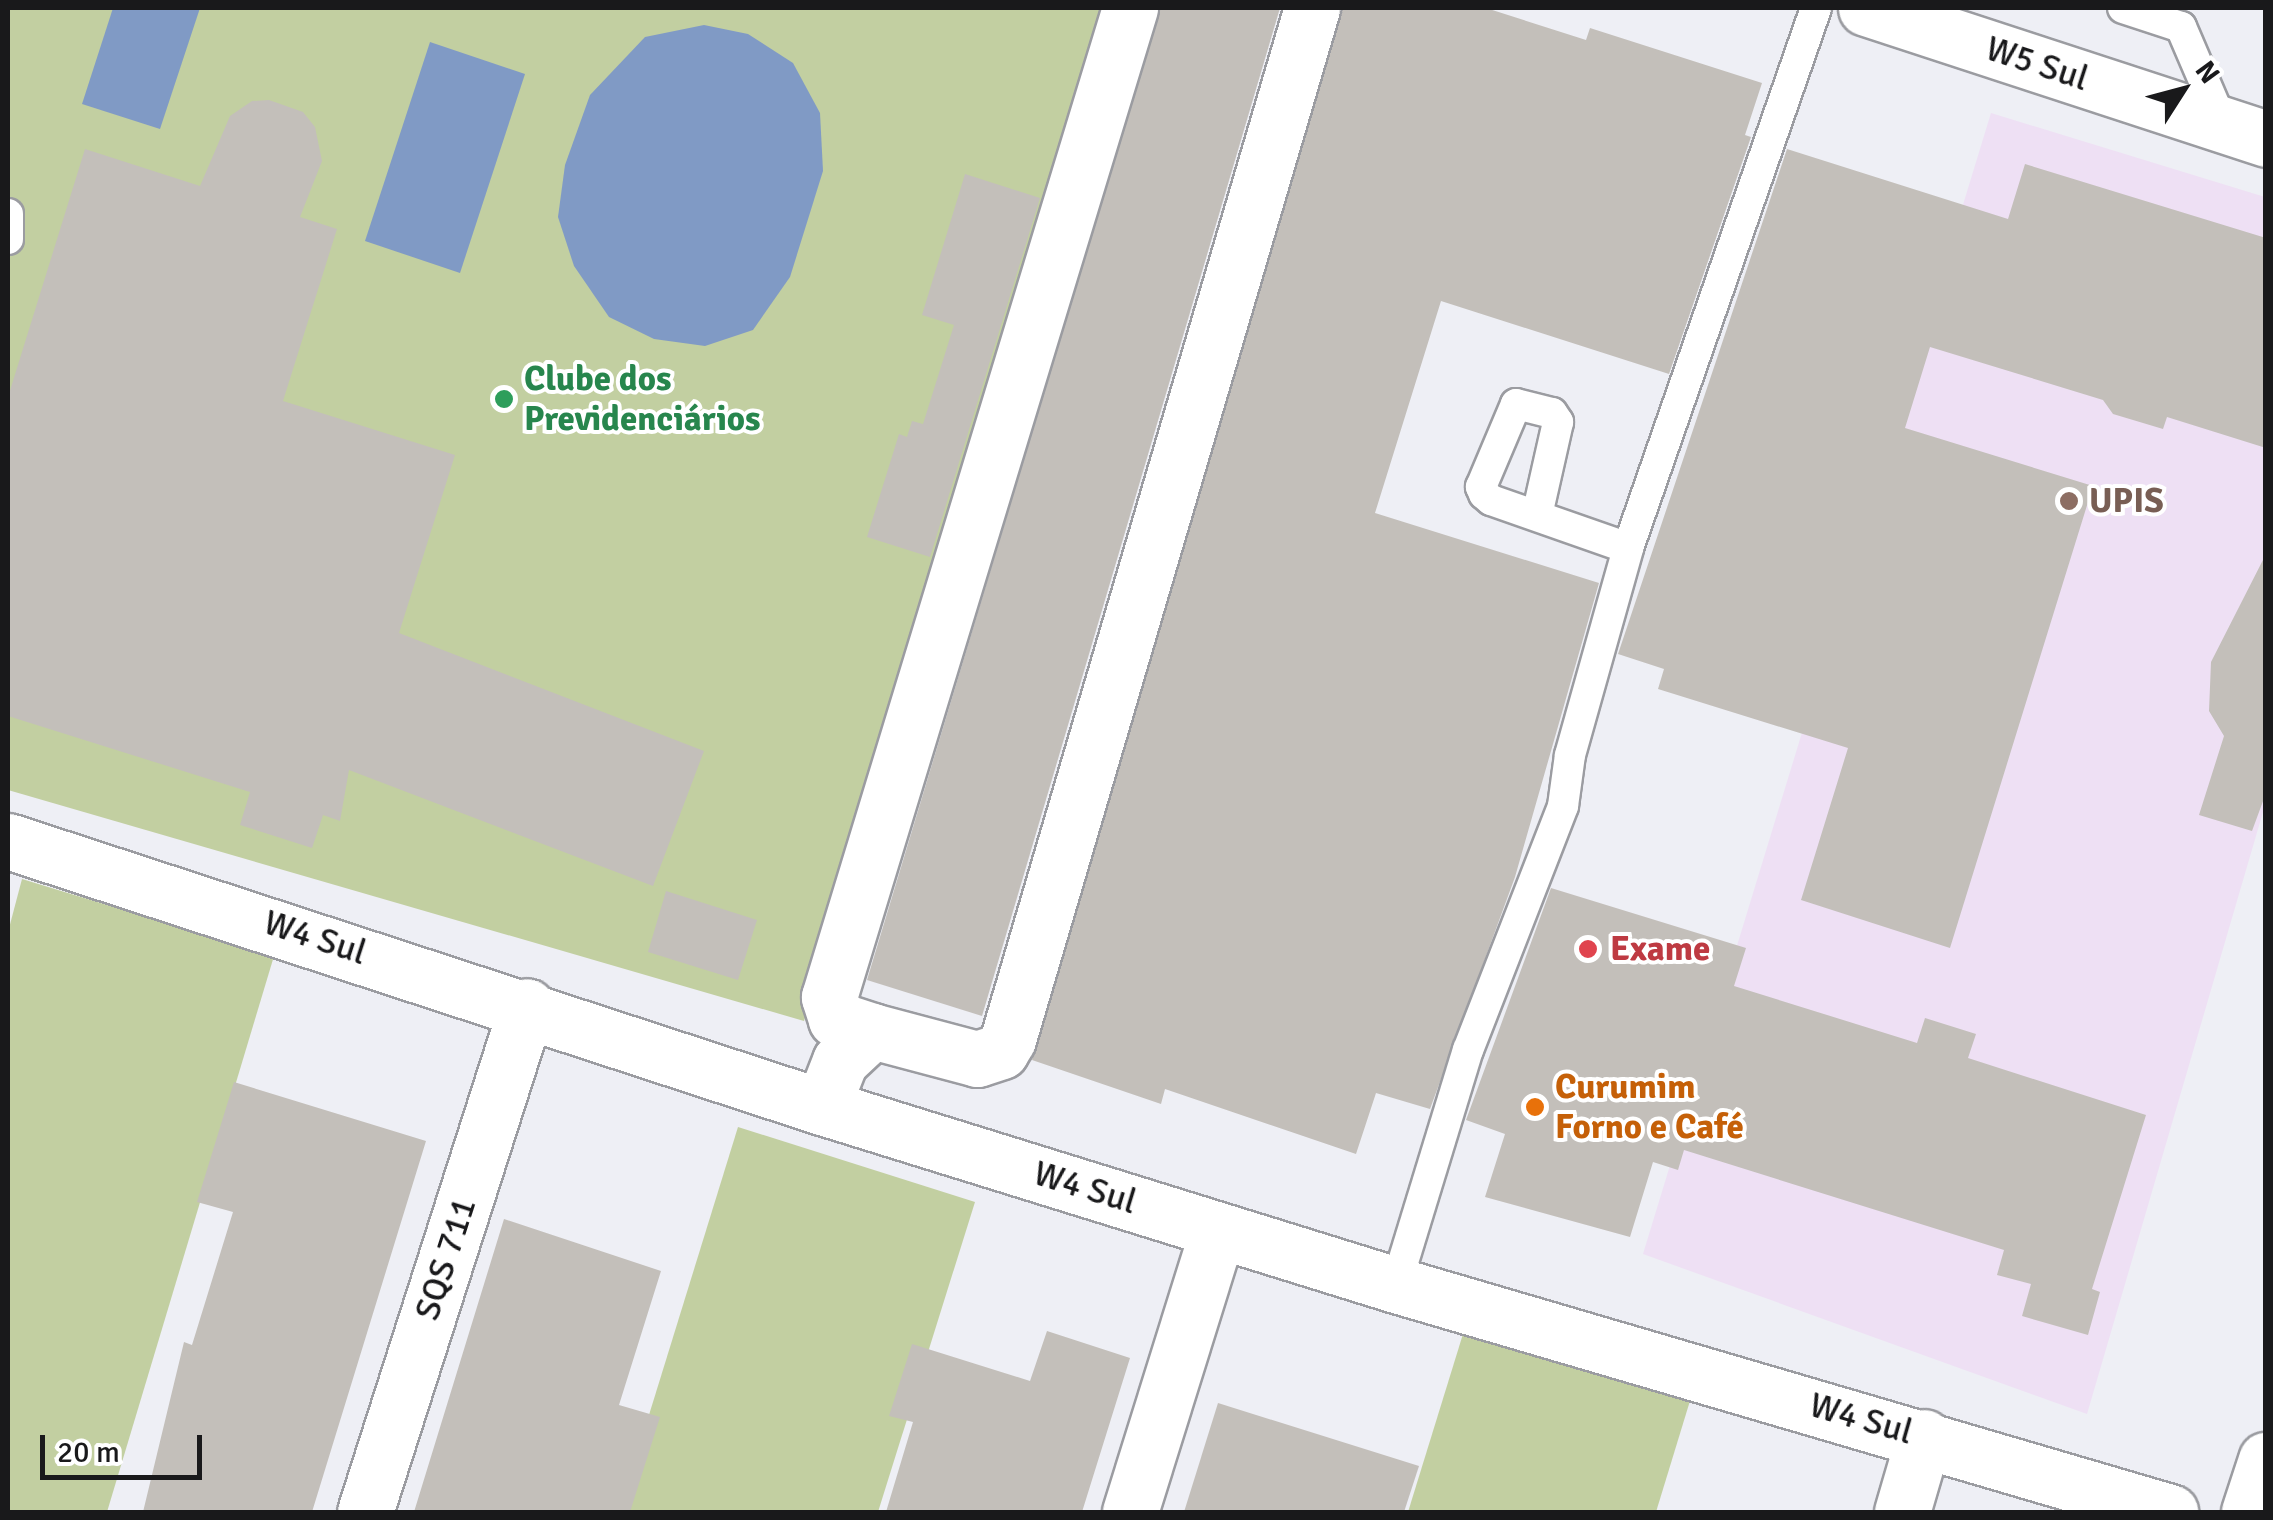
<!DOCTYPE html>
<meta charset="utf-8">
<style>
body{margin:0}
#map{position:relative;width:2273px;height:1520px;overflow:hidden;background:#eeeff5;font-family:Signika,sans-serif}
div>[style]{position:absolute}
.education>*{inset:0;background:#eee0f4}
.green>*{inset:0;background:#c2cfa1}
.water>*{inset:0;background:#809ac5}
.building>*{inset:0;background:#c3bfba}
.roads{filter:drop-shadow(2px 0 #9b9ca1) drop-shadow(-2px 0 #9b9ca1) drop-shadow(0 2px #9b9ca1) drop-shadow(0 -2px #9b9ca1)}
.service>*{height:30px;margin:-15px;padding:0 15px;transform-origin:15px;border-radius:15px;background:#fff}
.minor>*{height:55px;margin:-27.5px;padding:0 27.5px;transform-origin:27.5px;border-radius:27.5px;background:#fff}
.secondary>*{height:55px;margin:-27.5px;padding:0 27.5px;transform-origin:27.5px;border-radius:27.5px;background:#fff}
.dots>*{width:28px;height:28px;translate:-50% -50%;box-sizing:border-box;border:5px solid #fff;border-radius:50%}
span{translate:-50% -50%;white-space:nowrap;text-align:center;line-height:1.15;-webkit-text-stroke:8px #fff;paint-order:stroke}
.street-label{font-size:35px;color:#19191b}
.leisure-label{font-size:35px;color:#27864d;font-weight:700}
.left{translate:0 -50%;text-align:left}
.education-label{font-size:35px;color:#785e54;font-weight:700}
.health-label{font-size:35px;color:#be3a42;font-weight:700}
.food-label{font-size:35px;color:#c56008;font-weight:700}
.frame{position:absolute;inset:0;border:10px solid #19191b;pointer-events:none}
.north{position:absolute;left:2133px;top:40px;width:100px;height:100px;-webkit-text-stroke:8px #fff;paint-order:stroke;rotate:54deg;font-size:28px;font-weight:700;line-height:40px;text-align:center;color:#19191b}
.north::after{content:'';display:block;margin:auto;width:35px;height:45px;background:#19191b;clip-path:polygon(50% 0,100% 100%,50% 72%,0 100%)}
.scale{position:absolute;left:40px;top:1435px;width:162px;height:45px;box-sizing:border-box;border:5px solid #19191b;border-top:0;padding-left:12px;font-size:30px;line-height:35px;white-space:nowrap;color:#19191b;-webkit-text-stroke:8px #fff;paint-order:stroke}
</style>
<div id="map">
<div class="education">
<i style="clip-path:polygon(1991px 113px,2265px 197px,2265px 805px,2087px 1414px,1643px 1254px)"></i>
</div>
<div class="green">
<i style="clip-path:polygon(8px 8px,1125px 8px,804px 1021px,8px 790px)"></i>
<i style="clip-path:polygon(22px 879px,274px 956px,107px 1512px,8px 1512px,8px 932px)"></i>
<i style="clip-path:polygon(738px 1127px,975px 1202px,878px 1512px,619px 1512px)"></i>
<i style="clip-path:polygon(1467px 1321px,1693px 1391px,1656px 1512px,1408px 1512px)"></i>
</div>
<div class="water">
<i style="clip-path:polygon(113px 8px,200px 8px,160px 129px,82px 104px)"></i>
<i style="clip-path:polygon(704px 25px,748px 34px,793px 63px,820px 113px,823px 171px,790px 277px,753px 330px,705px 346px,654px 339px,609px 317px,574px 266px,558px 217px,565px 165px,590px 95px,645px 37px)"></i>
<i style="clip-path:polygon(430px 42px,525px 74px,460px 273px,365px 241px)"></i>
</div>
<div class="building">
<i style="clip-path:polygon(1160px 8px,1280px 8px,982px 1016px,867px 980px)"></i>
<i style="clip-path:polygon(1342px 8px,1486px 8px,1586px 40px,1590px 28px,1762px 83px,1745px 135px,1751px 137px,1669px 374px,1441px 301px,1375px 513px,1599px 583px,1515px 877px,1430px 1109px,1376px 1093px,1356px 1154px,1165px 1089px,1161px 1104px,1032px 1060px)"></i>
<i style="clip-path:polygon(269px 100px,303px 112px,315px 127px,322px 161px,300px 217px,337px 229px,283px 401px,455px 455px,399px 633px,704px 751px,653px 886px,349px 770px,340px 821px,323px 815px,312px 848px,240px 825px,250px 792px,8px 716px,8px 397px,85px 149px,200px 186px,230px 116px,252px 101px)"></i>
<i style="clip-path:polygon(1787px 149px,2008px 219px,2025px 164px,2266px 238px,2266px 448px,2167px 417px,2163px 429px,2113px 414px,2103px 400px,1930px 347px,1905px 428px,2093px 486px,1950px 948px,1801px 900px,1848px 748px,1658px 689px,1664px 669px,1618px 654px)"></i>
<i style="clip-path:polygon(965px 174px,1040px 198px,930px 557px,867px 537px,899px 434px,907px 437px,912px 421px,923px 424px,954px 325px,922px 315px)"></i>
<i style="clip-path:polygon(2266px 554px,2266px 793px,2252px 831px,2199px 815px,2224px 736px,2209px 711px,2211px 662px)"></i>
<i style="clip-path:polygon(1551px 888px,1746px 948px,1734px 986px,1917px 1043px,1925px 1018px,1976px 1034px,1968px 1058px,2146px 1115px,2092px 1289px,2100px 1292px,2088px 1335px,2022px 1316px,2031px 1284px,1997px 1275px,2004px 1250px,1684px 1150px,1678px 1170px,1653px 1162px,1630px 1237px,1485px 1197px,1505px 1134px,1466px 1120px)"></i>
<i style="clip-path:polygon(666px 891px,757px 920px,738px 980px,648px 952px)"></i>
<i style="clip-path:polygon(234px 1082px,426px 1141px,312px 1512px,143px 1512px,184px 1342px,192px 1345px,233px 1212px,197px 1202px)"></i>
<i style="clip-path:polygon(504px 1219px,661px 1271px,619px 1405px,660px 1417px,630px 1512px,414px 1512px)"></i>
<i style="clip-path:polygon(1047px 1331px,1130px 1358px,1082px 1512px,886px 1512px,913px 1422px,889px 1416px,912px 1344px,1030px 1381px)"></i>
<i style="clip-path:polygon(1218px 1403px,1419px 1466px,1404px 1512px,1184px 1512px)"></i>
</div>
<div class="roads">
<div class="service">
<i style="left:2123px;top:8px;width:61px;rotate:18.1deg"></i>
<i style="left:2181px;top:27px;width:107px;rotate:66.8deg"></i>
<i style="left:8px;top:214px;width:25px;rotate:90deg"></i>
<i style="left:1628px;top:548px;width:572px;rotate:-70.8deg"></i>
<i style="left:1396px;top:1285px;width:246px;rotate:-73deg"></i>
<i style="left:1468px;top:1050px;width:262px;rotate:-68.7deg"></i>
<i style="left:1563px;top:806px;width:51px;rotate:-82.2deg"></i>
<i style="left:1570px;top:755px;width:215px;rotate:-74.3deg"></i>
<i style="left:1628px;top:548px;width:145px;rotate:-160.7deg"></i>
<i style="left:1491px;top:500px;width:9px;rotate:-139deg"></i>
<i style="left:1484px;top:494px;width:8px;rotate:-113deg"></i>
<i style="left:1481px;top:487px;width:90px;rotate:-67.1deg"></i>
<i style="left:1516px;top:404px;width:37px;rotate:14deg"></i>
<i style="left:1552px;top:413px;width:11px;rotate:56deg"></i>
<i style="left:1558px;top:422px;width:95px;rotate:102.7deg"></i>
</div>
<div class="minor">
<i style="left:872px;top:1031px;width:38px;rotate:-162deg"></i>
<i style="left:836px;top:1019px;width:23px;rotate:-108deg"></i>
<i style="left:829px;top:997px;width:1034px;rotate:-73.07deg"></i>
<i style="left:822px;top:1107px;width:49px;rotate:-68.6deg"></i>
<i style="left:840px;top:1061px;width:44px;rotate:-43.2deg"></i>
<i style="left:872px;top:1031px;width:109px;rotate:14.9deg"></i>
<i style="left:977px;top:1059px;width:25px;rotate:-18deg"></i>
<i style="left:1001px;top:1051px;width:14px;rotate:-60deg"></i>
<i style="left:1008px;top:1039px;width:1075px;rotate:-73.57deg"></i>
<i style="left:365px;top:1512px;width:531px;rotate:-72.25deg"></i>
<i style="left:1130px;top:1512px;width:295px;rotate:-72.7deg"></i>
<i style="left:1902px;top:1512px;width:78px;rotate:-73.7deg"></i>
</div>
<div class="secondary">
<i style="left:1866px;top:8px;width:421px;rotate:18.1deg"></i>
<i style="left:8px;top:841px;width:856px;rotate:18.1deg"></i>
<i style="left:822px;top:1107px;width:601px;rotate:17.23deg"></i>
<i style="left:1396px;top:1285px;width:807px;rotate:16.35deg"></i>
<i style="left:2249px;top:1512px;width:55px;rotate:-71.9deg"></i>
</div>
</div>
<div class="dots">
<i style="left:504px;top:399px;background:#2e9e5b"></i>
<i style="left:2069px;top:501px;background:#8d6e63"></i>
<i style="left:1588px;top:949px;background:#e0444e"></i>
<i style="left:1535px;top:1107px;background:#e8710a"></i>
</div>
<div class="street-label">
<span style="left:2037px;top:64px;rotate:18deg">W5 Sul</span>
<span style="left:315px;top:938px;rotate:18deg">W4 Sul</span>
<span style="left:1085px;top:1188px;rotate:17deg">W4 Sul</span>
<span style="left:446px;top:1259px;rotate:-72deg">SQS 711</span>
<span style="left:1861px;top:1419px;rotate:16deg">W4 Sul</span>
</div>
<div class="leisure-label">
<span class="left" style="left:524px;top:399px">Clube dos<br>Previdenciários</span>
</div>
<div class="education-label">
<span class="left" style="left:2089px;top:501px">UPIS</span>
</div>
<div class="health-label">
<span class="left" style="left:1610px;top:949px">Exame</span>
</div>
<div class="food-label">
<span class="left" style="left:1555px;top:1107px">Curumim<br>Forno e Café</span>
</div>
<div class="frame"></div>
<div class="north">N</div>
<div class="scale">20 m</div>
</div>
